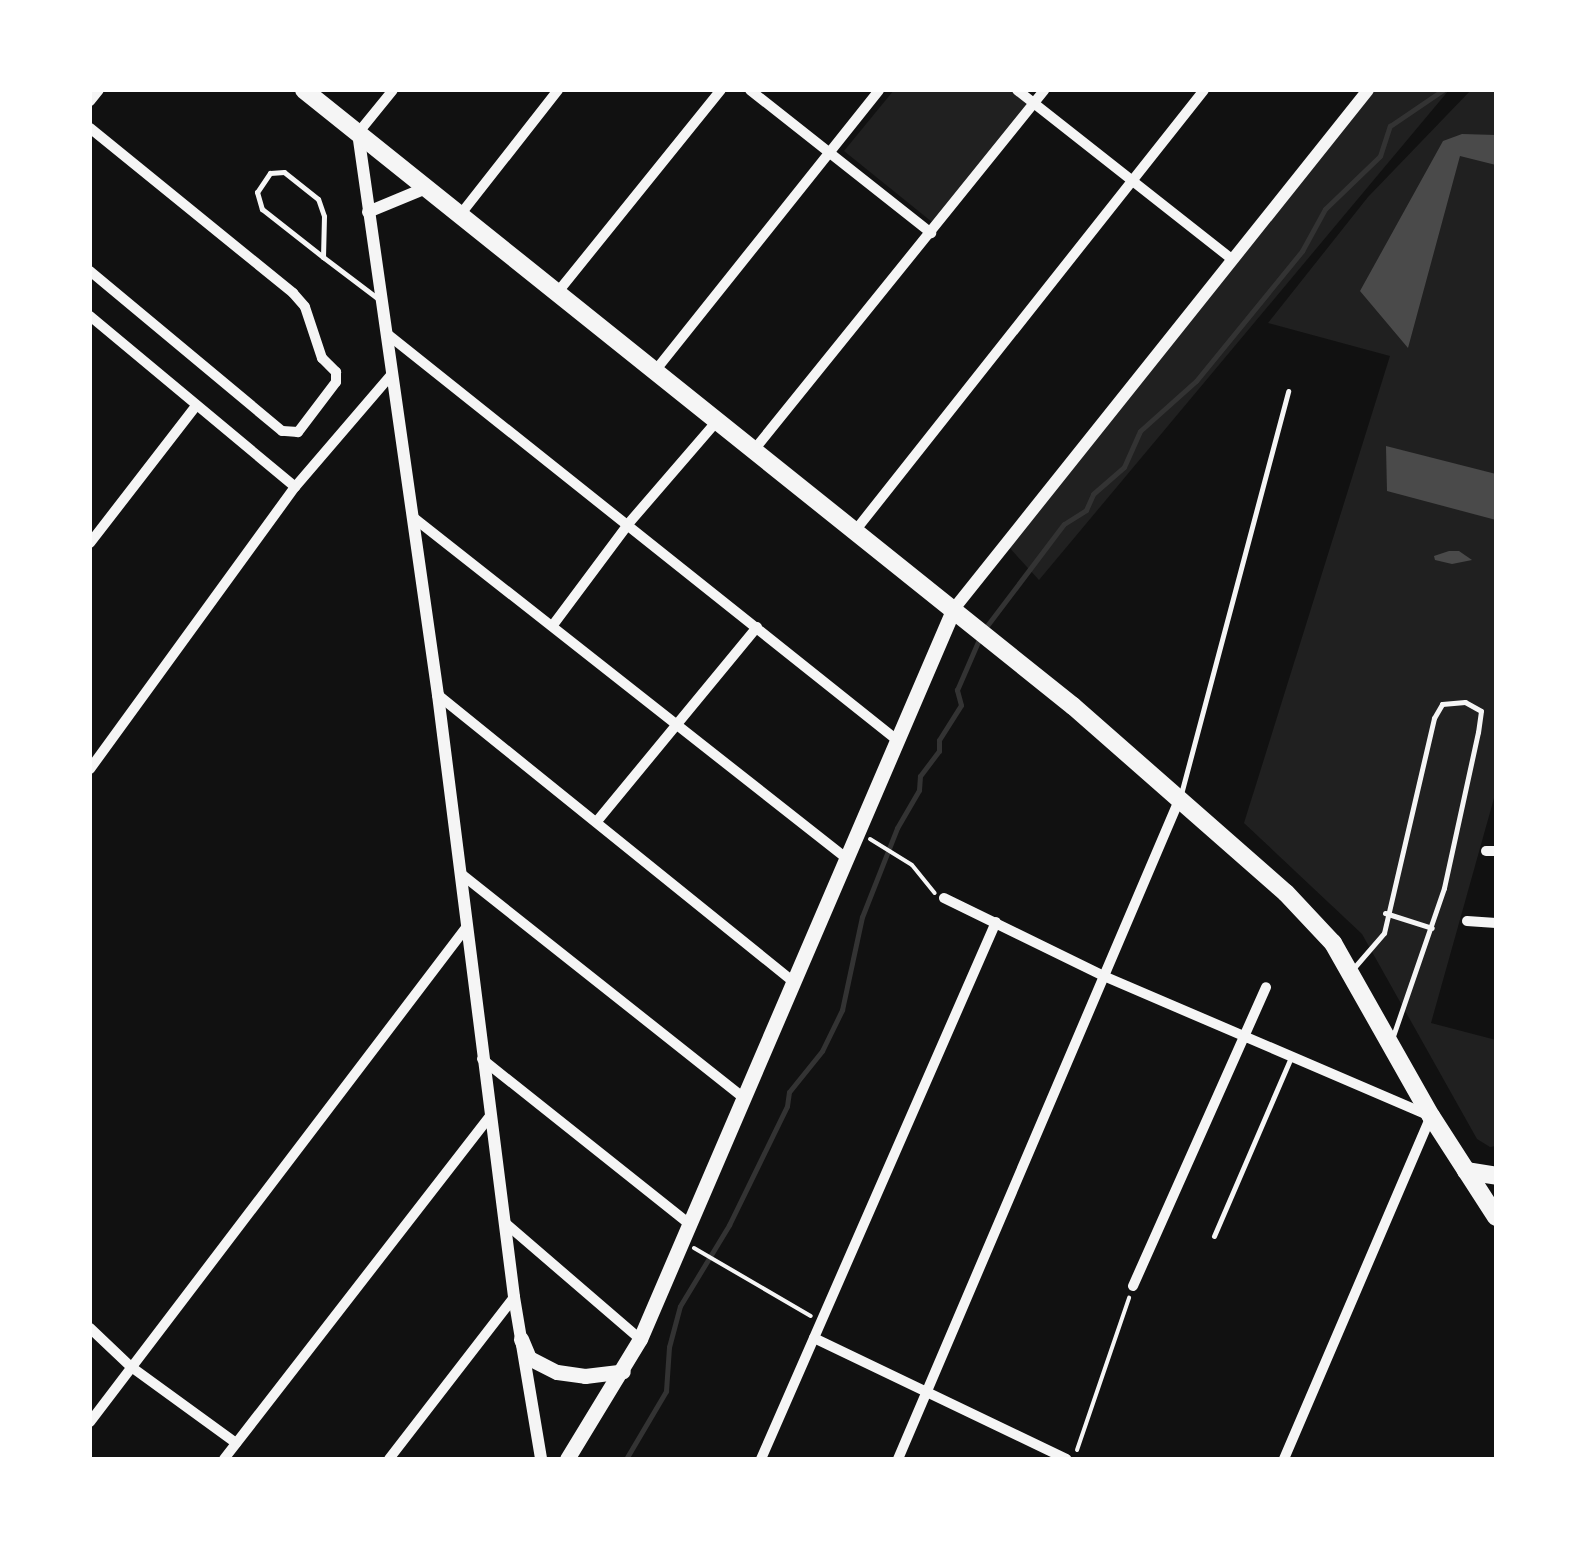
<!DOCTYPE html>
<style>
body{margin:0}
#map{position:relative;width:1586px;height:1549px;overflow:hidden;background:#111;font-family:Mulish,sans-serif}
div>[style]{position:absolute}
.green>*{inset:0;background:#202020}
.stream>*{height:5px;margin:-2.5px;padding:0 2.5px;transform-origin:2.5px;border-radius:2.5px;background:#333}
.building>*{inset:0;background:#4a4a4a}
.path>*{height:4px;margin:-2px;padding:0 2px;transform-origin:2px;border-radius:2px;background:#f5f5f5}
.service>*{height:5px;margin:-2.5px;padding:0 2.5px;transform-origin:2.5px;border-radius:2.5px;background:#f5f5f5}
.minor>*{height:10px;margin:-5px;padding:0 5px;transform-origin:5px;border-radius:5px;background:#f5f5f5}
.tertiary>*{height:12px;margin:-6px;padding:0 6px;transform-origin:6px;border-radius:6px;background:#f5f5f5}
.secondary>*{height:15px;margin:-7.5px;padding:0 7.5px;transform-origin:7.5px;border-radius:7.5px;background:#f5f5f5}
.primary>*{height:18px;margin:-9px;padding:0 9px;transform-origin:9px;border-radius:9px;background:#f5f5f5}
span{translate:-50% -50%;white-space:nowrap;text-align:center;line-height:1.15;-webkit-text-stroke:8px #fff;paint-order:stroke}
.frame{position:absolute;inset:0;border:92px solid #fff;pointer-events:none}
</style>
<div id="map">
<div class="green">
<i style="clip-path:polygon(894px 90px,1023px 90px,1033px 98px,932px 222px,844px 151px)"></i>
<i style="clip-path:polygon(1372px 90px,1449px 90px,1039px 580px,1006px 544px)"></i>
<i style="clip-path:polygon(1471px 90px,1496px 90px,1496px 791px,1431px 1023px,1496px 1040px,1496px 1146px,1490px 1147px,1477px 1139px,1362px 934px,1244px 823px,1390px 356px,1268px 323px,1368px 197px)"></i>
</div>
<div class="stream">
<i style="left:986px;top:627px;width:129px;rotate:-52.9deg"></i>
<i style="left:1064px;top:524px;width:26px;rotate:-32deg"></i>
<i style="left:1086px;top:510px;width:17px;rotate:-66deg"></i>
<i style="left:1093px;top:494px;width:41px;rotate:-41.1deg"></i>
<i style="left:1124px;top:467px;width:39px;rotate:-66deg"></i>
<i style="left:1140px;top:431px;width:75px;rotate:-41.8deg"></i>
<i style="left:1196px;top:381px;width:168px;rotate:-50.8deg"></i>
<i style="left:1302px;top:251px;width:48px;rotate:-61.3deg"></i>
<i style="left:1325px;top:209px;width:76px;rotate:-43.9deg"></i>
<i style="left:1380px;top:156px;width:32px;rotate:-72deg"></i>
<i style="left:1390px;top:126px;width:64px;rotate:-34.2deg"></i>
<i style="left:626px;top:1459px;width:79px;rotate:-59.5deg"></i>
<i style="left:666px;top:1391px;width:44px;rotate:-86.1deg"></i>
<i style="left:669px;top:1347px;width:42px;rotate:-75deg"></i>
<i style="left:680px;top:1306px;width:95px;rotate:-58.8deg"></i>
<i style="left:729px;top:1225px;width:132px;rotate:-64deg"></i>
<i style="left:787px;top:1106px;width:14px;rotate:-82deg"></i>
<i style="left:789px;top:1092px;width:53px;rotate:-51.2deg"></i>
<i style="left:822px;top:1051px;width:46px;rotate:-64deg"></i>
<i style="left:842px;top:1010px;width:95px;rotate:-77.9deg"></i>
<i style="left:862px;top:917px;width:96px;rotate:-68.5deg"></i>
<i style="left:897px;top:828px;width:44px;rotate:-59.9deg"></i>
<i style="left:919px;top:790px;width:14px;rotate:-86deg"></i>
<i style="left:920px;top:776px;width:31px;rotate:-53deg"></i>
<i style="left:939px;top:751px;width:11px;rotate:-90deg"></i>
<i style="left:939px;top:740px;width:41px;rotate:-57.8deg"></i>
<i style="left:961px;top:705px;width:16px;rotate:-105deg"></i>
<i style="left:957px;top:690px;width:58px;rotate:-66.5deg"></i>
</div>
<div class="building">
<i style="clip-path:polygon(1462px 134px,1496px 135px,1496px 165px,1460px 156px,1408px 348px,1360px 291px,1443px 141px)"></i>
<i style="clip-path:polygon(1386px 446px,1496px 474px,1496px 520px,1387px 491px)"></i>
<i style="clip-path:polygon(1449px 551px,1459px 551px,1472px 560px,1452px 564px,1435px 560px,1434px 556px)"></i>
</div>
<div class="path">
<i style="left:870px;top:839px;width:49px;rotate:31.8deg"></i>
<i style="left:912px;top:865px;width:36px;rotate:51deg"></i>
<i style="left:694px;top:1248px;width:135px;rotate:30.2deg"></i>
<i style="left:1077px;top:1450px;width:161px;rotate:-71.1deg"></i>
</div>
<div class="service">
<i style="left:323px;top:257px;width:41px;rotate:-88.6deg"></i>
<i style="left:324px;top:216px;width:18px;rotate:-109deg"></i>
<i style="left:318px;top:199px;width:43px;rotate:-141.5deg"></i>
<i style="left:284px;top:172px;width:14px;rotate:176deg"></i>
<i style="left:270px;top:173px;width:23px;rotate:124deg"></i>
<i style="left:257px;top:192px;width:18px;rotate:74deg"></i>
<i style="left:262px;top:209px;width:78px;rotate:38.2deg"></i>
<i style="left:323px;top:257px;width:68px;rotate:37.2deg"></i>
<i style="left:1181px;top:794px;width:417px;rotate:-75.1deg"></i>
<i style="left:1385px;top:913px;width:49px;rotate:17.7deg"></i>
<i style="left:1352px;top:970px;width:49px;rotate:-49.1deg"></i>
<i style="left:1384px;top:933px;width:221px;rotate:-76.9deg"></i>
<i style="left:1434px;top:718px;width:16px;rotate:-60deg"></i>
<i style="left:1442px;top:704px;width:23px;rotate:-5deg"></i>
<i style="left:1465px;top:702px;width:18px;rotate:29deg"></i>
<i style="left:1481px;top:711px;width:21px;rotate:98deg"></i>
<i style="left:1478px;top:732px;width:160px;rotate:102.3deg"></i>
<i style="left:1444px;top:888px;width:160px;rotate:109deg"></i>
<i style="left:1214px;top:1236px;width:195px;rotate:-66.7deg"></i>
</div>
<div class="minor">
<i style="left:750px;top:90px;width:231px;rotate:38.3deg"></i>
<i style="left:1017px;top:90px;width:273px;rotate:38.2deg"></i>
<i style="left:90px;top:101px;width:14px;rotate:-51deg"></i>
<i style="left:90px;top:128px;width:262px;rotate:39.1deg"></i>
<i style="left:293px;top:293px;width:18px;rotate:49deg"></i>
<i style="left:305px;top:307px;width:54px;rotate:71.6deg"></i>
<i style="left:322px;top:358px;width:20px;rotate:45deg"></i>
<i style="left:336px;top:372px;width:10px;rotate:90deg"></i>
<i style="left:336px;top:382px;width:63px;rotate:127.2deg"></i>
<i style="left:298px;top:432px;width:16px;rotate:-176deg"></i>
<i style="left:282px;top:431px;width:250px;rotate:-140.2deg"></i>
<i style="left:358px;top:133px;width:55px;rotate:-50.9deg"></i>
<i style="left:460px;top:215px;width:159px;rotate:-51.9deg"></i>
<i style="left:557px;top:293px;width:261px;rotate:-51.1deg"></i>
<i style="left:90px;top:316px;width:267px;rotate:39.8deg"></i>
<i style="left:386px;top:333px;width:653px;rotate:38.54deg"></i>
<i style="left:655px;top:371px;width:359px;rotate:-51.4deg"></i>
<i style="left:754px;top:450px;width:462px;rotate:-51.1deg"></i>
<i style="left:414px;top:518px;width:550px;rotate:38.2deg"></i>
<i style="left:855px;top:531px;width:562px;rotate:-51.64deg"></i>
<i style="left:90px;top:543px;width:173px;rotate:-52.3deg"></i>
<i style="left:553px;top:625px;width:127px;rotate:-53.3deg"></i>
<i style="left:629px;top:523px;width:135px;rotate:-49.2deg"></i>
<i style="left:438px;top:695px;width:456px;rotate:38.9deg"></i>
<i style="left:90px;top:769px;width:349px;rotate:-54deg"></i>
<i style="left:295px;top:487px;width:146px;rotate:-49.4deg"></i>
<i style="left:598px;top:820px;width:250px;rotate:-50.5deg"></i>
<i style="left:1486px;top:851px;width:10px"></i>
<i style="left:460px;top:873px;width:361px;rotate:38.4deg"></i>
<i style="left:944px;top:898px;width:180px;rotate:26deg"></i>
<i style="left:1106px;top:977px;width:353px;rotate:23.2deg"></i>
<i style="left:1431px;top:1116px;width:373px;rotate:113.2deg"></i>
<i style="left:1467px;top:921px;width:29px;rotate:4deg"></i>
<i style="left:482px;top:1059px;width:263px;rotate:38.5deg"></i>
<i style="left:504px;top:1222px;width:179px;rotate:40.7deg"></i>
<i style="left:1133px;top:1286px;width:327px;rotate:-66deg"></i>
<i style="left:90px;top:1328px;width:55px;rotate:43.5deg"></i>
<i style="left:130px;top:1366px;width:131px;rotate:36deg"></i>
<i style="left:814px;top:1338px;width:280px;rotate:25.6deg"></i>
<i style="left:90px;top:1422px;width:619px;rotate:-52.74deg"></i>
<i style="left:224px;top:1459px;width:433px;rotate:-52.2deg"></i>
<i style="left:389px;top:1459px;width:205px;rotate:-52.3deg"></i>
<i style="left:761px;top:1459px;width:586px;rotate:-66.37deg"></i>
<i style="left:898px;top:1459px;width:719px;rotate:-66.9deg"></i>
</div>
<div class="tertiary">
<i style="left:358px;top:133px;width:568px;rotate:81.9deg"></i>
<i style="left:438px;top:695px;width:607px;rotate:82.8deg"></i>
<i style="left:514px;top:1297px;width:164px;rotate:80.5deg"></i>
<i style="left:368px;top:212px;width:63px;rotate:-22.5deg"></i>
<i style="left:953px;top:610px;width:665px;rotate:-51.41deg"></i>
</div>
<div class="secondary">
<i style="left:521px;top:1339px;width:21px;rotate:67deg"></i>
<i style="left:529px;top:1358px;width:31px;rotate:27deg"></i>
<i style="left:557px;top:1372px;width:28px;rotate:8deg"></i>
<i style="left:585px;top:1376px;width:38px;rotate:-7deg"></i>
<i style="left:567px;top:1459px;width:140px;rotate:-58.7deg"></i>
<i style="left:640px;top:1339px;width:793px;rotate:-66.76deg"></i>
</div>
<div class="primary">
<i style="left:304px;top:90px;width:985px;rotate:38.7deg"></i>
<i style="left:1073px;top:706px;width:283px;rotate:41.3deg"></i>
<i style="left:1286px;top:893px;width:69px;rotate:46.8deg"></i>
<i style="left:1333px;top:943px;width:199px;rotate:60.5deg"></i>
<i style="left:1431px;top:1116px;width:120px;rotate:57.2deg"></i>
<i style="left:1466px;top:1171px;width:30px;rotate:9deg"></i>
</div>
<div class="frame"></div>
</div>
